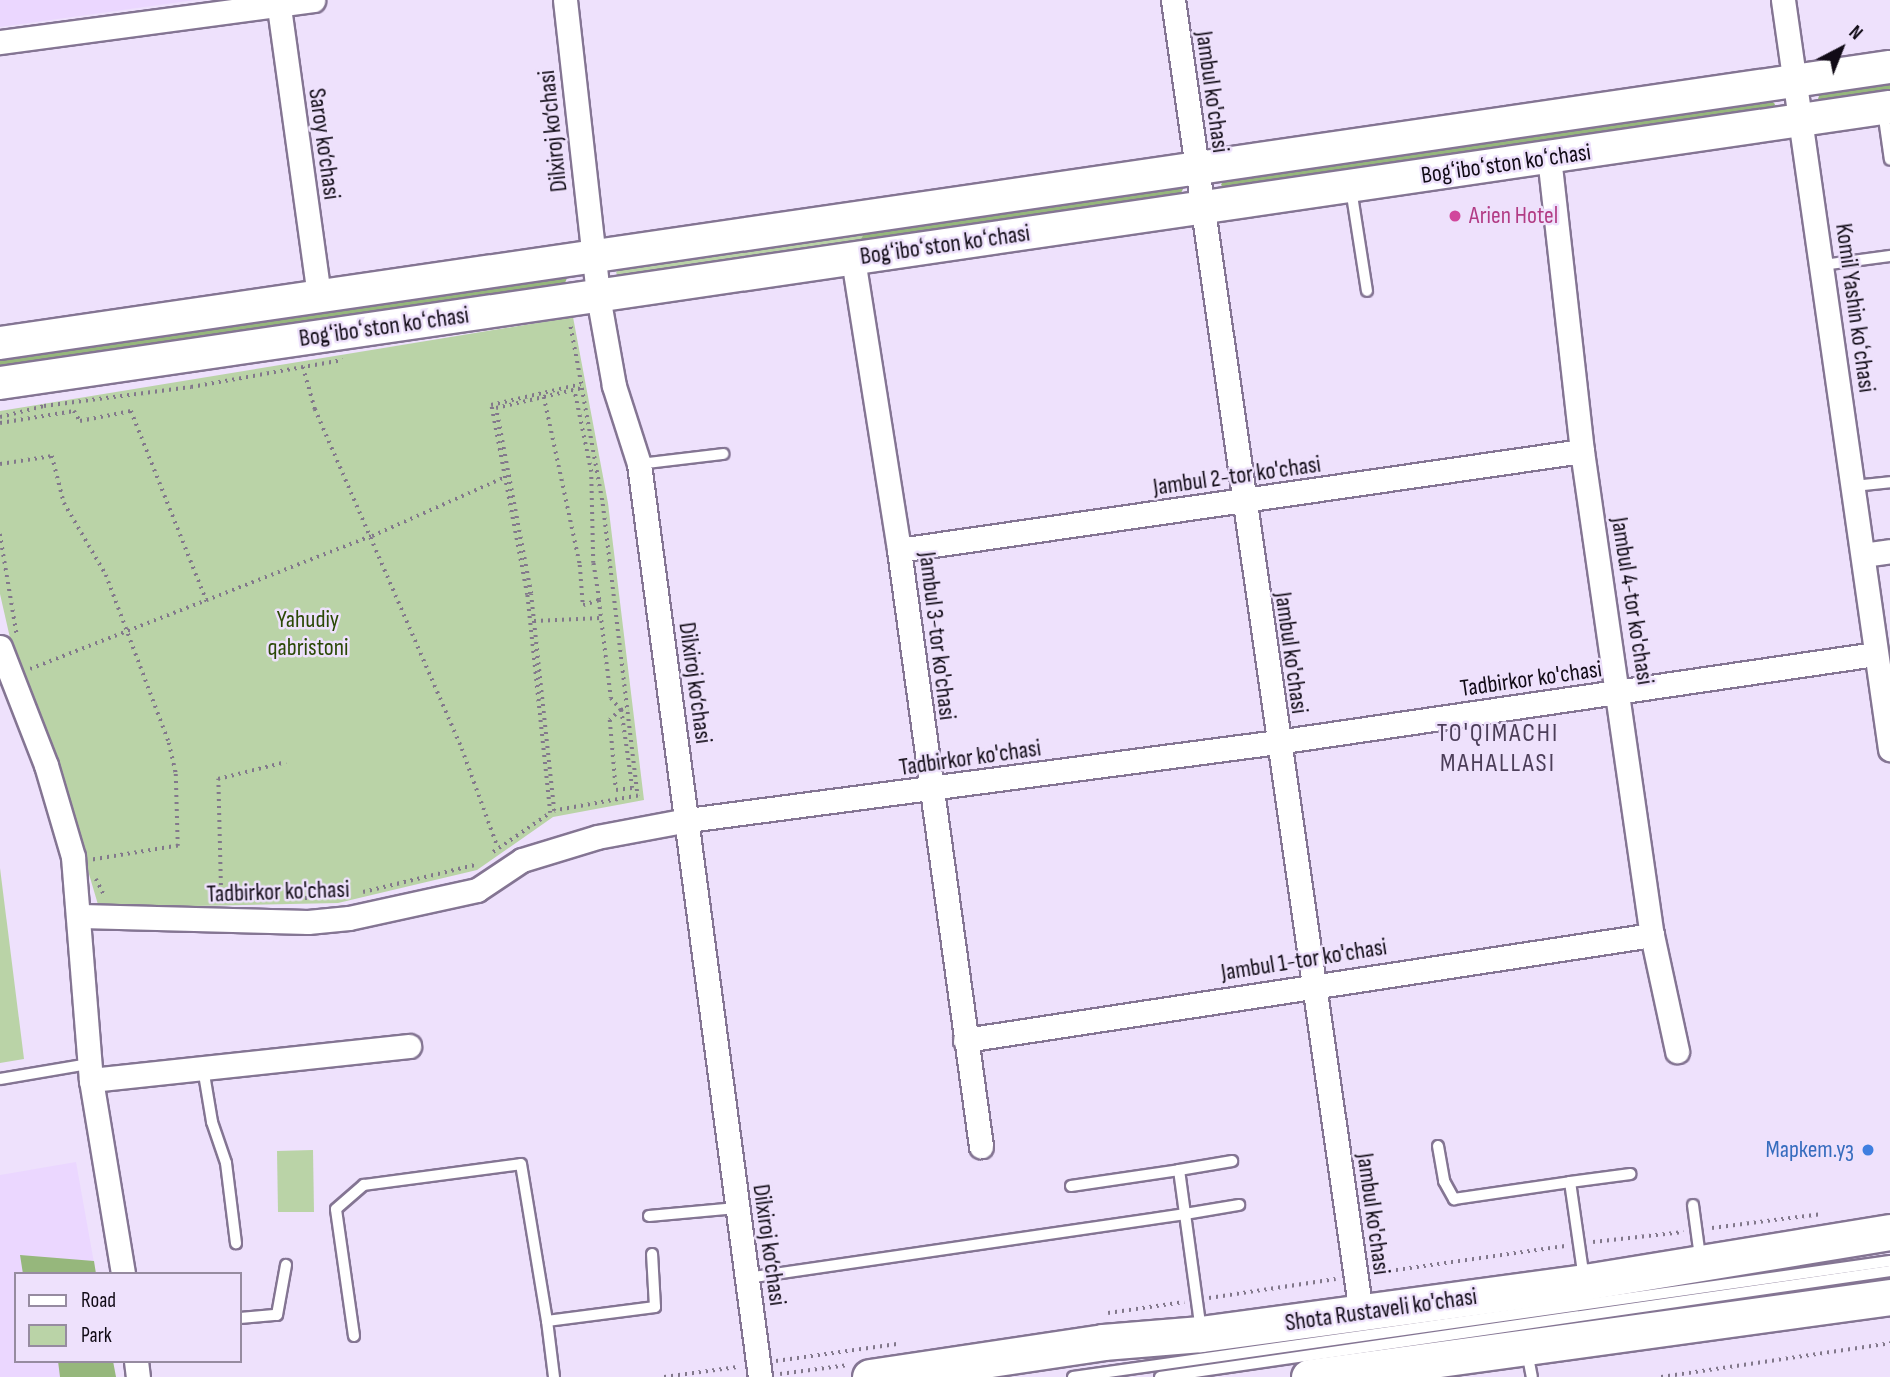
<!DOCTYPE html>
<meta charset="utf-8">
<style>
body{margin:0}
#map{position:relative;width:1890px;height:1377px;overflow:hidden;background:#eee1fc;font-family:"Sofia Sans Condensed",sans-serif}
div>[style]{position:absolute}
.built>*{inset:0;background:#ebd7ff}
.green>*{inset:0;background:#bad3a7}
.forest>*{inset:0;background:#96b77c}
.path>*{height:3.5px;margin-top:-1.75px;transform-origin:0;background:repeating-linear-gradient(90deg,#82788b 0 2px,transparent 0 7px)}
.roads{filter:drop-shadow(2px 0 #847593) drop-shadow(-2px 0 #847593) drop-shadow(0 2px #847593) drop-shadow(0 -2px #847593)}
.lane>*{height:10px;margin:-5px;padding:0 5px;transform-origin:5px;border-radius:5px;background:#fff}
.street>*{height:23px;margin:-11.5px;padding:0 11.5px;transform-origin:11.5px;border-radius:11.5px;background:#fff}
.secondary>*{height:32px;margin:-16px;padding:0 16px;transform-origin:16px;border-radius:16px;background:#fff}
.primary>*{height:35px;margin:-17.5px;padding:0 17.5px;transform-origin:17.5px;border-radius:17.5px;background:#fff}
.dots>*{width:19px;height:19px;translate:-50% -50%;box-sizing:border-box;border:4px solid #eee1fc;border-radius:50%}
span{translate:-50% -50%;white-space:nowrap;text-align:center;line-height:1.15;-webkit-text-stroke:5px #eee1fc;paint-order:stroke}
.street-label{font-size:24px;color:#110b16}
.hotel-label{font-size:24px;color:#b23c85}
.left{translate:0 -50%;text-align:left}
.park-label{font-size:24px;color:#2a4805}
.shop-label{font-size:24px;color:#366cbe}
.right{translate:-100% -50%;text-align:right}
.neighbourhood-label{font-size:26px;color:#4c3e59;letter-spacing:2px}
.legend{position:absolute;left:14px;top:1272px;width:228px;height:91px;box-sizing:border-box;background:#eee1fc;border:2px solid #968ba0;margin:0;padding:9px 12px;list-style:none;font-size:21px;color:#110b16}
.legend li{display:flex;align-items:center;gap:14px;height:35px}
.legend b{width:35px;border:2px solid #968ba0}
.north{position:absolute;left:1806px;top:14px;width:70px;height:70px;-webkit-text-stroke:5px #eee1fc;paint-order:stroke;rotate:42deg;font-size:19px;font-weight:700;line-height:28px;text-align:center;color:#110b16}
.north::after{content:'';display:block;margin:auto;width:24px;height:32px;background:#110b16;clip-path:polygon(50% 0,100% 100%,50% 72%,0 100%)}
</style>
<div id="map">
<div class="built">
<i style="clip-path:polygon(0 0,195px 0,0 27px)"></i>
<i style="clip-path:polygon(76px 1162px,96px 1274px,16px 1274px,16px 1361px,113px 1361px,116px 1377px,0 1377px,0 1175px)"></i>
</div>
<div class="green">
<i style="clip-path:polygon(868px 226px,856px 248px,624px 281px,616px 273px,621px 262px)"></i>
<i style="clip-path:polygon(573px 317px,608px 503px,644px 800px,553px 817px,477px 870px,338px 903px,99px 908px,76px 830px,18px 673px,0 594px,0 411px)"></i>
<i style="clip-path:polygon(0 868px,24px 1059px,0 1063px)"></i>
<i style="clip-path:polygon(313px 1150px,314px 1212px,278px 1212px,277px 1151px)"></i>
</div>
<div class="forest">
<i style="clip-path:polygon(1890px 80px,1890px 97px,1824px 107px,1818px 99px,1821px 90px)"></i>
<i style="clip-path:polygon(1767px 98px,1775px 104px,1772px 113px,1228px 192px,1221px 185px,1225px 176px)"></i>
<i style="clip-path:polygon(1174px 182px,1183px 189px,1178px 199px,856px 248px,868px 226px)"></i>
<i style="clip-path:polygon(558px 269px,567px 278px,563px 288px,0 375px,0 352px)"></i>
<i style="clip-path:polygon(20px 1255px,94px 1261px,96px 1274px,23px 1274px)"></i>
<i style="clip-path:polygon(58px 1361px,113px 1361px,116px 1377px,60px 1377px)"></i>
</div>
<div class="path">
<i style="left:303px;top:367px;width:44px;rotate:74.1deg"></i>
<i style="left:315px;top:409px;width:370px;rotate:66.6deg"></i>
<i style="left:462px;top:749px;width:105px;rotate:70deg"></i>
<i style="left:582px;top:388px;width:118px;rotate:79.7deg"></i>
<i style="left:603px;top:504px;width:294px;rotate:83.2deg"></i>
<i style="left:638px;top:796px;width:85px;rotate:169.9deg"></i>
<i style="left:554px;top:811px;width:218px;rotate:-96.1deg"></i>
<i style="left:531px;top:594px;width:189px;rotate:-100.7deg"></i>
<i style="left:496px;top:408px;width:88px;rotate:-13.1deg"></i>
<i style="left:544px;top:397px;width:172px;rotate:77.9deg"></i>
<i style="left:580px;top:565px;width:40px;rotate:85.7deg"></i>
<i style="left:583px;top:605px;width:17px;rotate:-17deg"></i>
<i style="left:599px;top:600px;width:37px;rotate:-99deg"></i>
<i style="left:593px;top:563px;width:91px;rotate:-91.3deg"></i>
<i style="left:591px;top:472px;width:84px;rotate:-101.7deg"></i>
<i style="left:0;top:417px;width:45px;rotate:-14deg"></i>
<i style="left:44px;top:406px;width:148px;rotate:-7.4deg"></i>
<i style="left:191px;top:387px;width:154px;rotate:-10.1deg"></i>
<i style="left:0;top:423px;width:75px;rotate:-9.2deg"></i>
<i style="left:74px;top:411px;width:12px;rotate:59deg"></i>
<i style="left:80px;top:421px;width:52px;rotate:-11.1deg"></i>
<i style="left:131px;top:411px;width:206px;rotate:68.3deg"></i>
<i style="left:0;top:464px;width:53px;rotate:-8.7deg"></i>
<i style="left:52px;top:456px;width:49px;rotate:75.7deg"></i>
<i style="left:64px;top:503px;width:83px;rotate:59.7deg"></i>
<i style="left:106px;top:575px;width:179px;rotate:69.4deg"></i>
<i style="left:169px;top:743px;width:32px;rotate:77deg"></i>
<i style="left:176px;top:774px;width:72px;rotate:88.4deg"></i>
<i style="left:178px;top:846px;width:87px;rotate:170.8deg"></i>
<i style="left:0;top:534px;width:103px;rotate:80.5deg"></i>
<i style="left:599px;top:600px;width:99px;rotate:83deg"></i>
<i style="left:611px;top:698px;width:16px;rotate:50deg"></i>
<i style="left:621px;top:710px;width:15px;rotate:138deg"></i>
<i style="left:610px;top:720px;width:70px;rotate:85.1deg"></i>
<i style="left:616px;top:790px;width:16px;rotate:-7deg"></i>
<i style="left:632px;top:788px;width:79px;rotate:-98deg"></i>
<i style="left:621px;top:710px;width:7px;rotate:-8deg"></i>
<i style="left:534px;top:621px;width:67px;rotate:-2.6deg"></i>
<i style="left:30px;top:669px;width:367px;rotate:-21.3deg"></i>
<i style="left:372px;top:536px;width:145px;rotate:-23.9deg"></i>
<i style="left:493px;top:852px;width:69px;rotate:-34.4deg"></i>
<i style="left:550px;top:813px;width:219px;rotate:-96deg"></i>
<i style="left:527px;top:595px;width:193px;rotate:-100.7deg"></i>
<i style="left:491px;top:405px;width:92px;rotate:-13.1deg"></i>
<i style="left:581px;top:384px;width:60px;rotate:-100.6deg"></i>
<i style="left:96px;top:879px;width:20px;rotate:63deg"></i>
<i style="left:363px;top:892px;width:115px;rotate:-13.6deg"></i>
<i style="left:277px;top:898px;width:45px"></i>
<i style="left:221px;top:899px;width:120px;rotate:-91.4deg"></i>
<i style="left:218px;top:779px;width:70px;rotate:-14deg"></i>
<i style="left:1712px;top:1228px;width:111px;rotate:-7.3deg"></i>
<i style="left:1593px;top:1242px;width:91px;rotate:-6.3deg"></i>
<i style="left:1375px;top:1273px;width:192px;rotate:-8.1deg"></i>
<i style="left:1209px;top:1298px;width:128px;rotate:-8.5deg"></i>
<i style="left:1108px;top:1313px;width:77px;rotate:-8.2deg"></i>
<i style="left:776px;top:1361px;width:122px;rotate:-8deg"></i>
<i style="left:780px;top:1374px;width:69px;rotate:-7.5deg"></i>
<i style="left:664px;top:1377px;width:74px;rotate:-7.8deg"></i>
<i style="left:1661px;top:1377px;width:232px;rotate:-8.4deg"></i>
</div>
<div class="roads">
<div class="lane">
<i style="left:1883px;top:111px;width:49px;rotate:81.9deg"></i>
<i style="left:1351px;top:189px;width:103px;rotate:81.1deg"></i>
<i style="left:1823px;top:265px;width:68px;rotate:-7.7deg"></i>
<i style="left:639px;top:464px;width:85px;rotate:-6.8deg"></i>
<i style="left:1854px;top:486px;width:36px;rotate:-6deg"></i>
<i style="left:203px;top:1068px;width:55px;rotate:80.5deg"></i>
<i style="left:212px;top:1122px;width:43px;rotate:71.1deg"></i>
<i style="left:226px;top:1163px;width:81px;rotate:82.9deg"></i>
<i style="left:0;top:1079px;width:90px;rotate:-9.6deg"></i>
<i style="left:1438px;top:1146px;width:36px;rotate:80deg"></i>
<i style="left:1444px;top:1181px;width:21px;rotate:61deg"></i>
<i style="left:1454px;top:1199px;width:117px;rotate:-8.3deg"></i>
<i style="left:1179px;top:1170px;width:54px;rotate:-9.6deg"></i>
<i style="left:1071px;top:1186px;width:109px;rotate:-8.4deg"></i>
<i style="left:1179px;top:1170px;width:44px;rotate:82.2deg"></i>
<i style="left:1185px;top:1214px;width:55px;rotate:-9.5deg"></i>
<i style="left:1693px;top:1205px;width:52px;rotate:82.3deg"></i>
<i style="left:649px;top:1216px;width:88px;rotate:-5.2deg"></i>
<i style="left:747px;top:1278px;width:443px;rotate:-8.3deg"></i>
<i style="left:1185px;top:1214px;width:118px;rotate:82.2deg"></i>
<i style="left:1584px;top:1279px;width:98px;rotate:-98.2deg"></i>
<i style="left:1570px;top:1182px;width:61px;rotate:-7.6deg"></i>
<i style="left:240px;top:1318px;width:37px;rotate:-5deg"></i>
<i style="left:277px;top:1315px;width:51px;rotate:-79.8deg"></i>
<i style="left:354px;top:1336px;width:128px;rotate:-98.1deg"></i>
<i style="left:336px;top:1209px;width:37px;rotate:-41deg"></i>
<i style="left:364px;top:1185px;width:158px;rotate:-7.6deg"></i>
<i style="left:521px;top:1164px;width:159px;rotate:80.6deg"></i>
<i style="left:1527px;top:1352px;width:25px;rotate:79deg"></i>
<i style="left:554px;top:1377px;width:56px;rotate:-97.1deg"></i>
<i style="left:547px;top:1321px;width:109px;rotate:-7.4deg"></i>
<i style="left:655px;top:1307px;width:53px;rotate:-93.2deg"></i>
<i style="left:1073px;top:1377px;width:825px;rotate:-8.08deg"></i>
<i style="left:1160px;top:1377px;width:738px;rotate:-8.26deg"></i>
</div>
<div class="street">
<i style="left:278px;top:0;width:299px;rotate:82.1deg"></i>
<i style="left:565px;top:0;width:298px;rotate:83.6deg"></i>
<i style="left:598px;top:296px;width:91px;rotate:79.9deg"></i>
<i style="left:614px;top:386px;width:82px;rotate:72.2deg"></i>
<i style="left:639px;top:464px;width:921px;rotate:82.45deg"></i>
<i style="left:1173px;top:0;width:1326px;rotate:81.85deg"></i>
<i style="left:1783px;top:0;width:757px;rotate:81.87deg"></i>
<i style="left:0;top:42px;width:316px;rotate:-7.6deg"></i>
<i style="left:1549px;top:157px;width:296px;rotate:83.6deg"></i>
<i style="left:1582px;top:451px;width:489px;rotate:81.8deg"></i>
<i style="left:1652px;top:935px;width:119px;rotate:77.8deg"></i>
<i style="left:853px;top:259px;width:295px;rotate:81deg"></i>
<i style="left:899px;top:550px;width:602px;rotate:82.17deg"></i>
<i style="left:899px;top:550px;width:690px;rotate:-8.25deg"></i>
<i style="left:1863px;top:555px;width:27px;rotate:-8deg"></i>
<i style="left:0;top:647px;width:127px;rotate:68.7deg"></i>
<i style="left:46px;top:765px;width:96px;rotate:73.6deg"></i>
<i style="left:73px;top:857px;width:224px;rotate:85.4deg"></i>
<i style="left:91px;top:1080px;width:197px;rotate:80.6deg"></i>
<i style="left:81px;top:916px;width:227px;rotate:1.5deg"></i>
<i style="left:308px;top:922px;width:41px;rotate:-5.6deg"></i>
<i style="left:349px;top:918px;width:131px;rotate:-12.3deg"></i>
<i style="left:477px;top:890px;width:54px;rotate:-33.7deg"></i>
<i style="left:522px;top:860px;width:78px;rotate:-17deg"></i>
<i style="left:597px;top:837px;width:93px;rotate:-10.6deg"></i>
<i style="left:688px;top:820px;width:594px;rotate:-7.54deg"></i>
<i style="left:1277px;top:742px;width:604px;rotate:-8.37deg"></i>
<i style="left:965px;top:1040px;width:695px;rotate:-8.69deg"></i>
<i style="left:91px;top:1080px;width:320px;rotate:-6.1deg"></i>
<i style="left:136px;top:1361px;width:16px;rotate:83deg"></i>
</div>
<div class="secondary">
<i style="left:0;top:343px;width:1910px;rotate:-8.31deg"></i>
<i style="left:0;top:383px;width:1910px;rotate:-8.31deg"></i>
</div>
<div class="primary">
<i style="left:870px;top:1377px;width:236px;rotate:-8.5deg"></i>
<i style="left:1103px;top:1342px;width:98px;rotate:-4.7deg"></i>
<i style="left:1201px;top:1334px;width:388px;rotate:-7.7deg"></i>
<i style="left:1585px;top:1282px;width:309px;rotate:-9.3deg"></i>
<i style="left:1309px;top:1377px;width:586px;rotate:-7.84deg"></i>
</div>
</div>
<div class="dots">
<i style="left:1455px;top:216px;background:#d1479c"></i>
<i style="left:1868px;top:1150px;background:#3f7fe0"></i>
</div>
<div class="street-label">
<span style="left:1212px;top:92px;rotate:82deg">Jambul ko'chasi</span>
<span style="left:553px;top:131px;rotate:-96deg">Dilxiroj ko‘chasi</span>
<span style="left:324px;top:144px;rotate:82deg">Saroy ko‘chasi</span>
<span style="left:1506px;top:164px;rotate:-8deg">Bogʻiboʻston koʻchasi</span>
<span style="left:945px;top:245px;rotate:-8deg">Bogʻiboʻston koʻchasi</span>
<span style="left:1855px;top:308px;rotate:82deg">Komil Yashin koʻchasi</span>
<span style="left:384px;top:327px;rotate:-8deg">Bogʻiboʻston koʻchasi</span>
<span style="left:1237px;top:476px;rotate:-8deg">Jambul 2-tor ko'chasi</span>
<span style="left:1632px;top:601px;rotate:81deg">Jambul 4-tor ko'chasi</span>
<span style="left:937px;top:636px;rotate:83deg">Jambul 3-tor ko'chasi</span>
<span style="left:1291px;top:653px;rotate:82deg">Jambul ko'chasi</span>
<span style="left:1531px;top:679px;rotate:-8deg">Tadbirkor ko'chasi</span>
<span style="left:695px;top:683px;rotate:82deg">Dilxiroj ko‘chasi</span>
<span style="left:970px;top:758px;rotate:-8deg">Tadbirkor ko'chasi</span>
<span style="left:278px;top:892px;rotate:-2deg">Tadbirkor ko'chasi</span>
<span style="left:1304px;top:960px;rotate:-9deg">Jambul 1-tor ko'chasi</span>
<span style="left:1373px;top:1214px;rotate:82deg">Jambul ko'chasi</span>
<span style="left:769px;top:1245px;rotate:82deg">Dilxiroj ko‘chasi</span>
<span style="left:1381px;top:1310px;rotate:-8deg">Shota Rustaveli ko'chasi</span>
</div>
<div class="hotel-label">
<span class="left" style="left:1469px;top:216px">Arien Hotel</span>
</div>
<div class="park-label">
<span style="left:308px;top:634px">Yahudiy<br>qabristoni</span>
</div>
<div class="shop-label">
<span class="right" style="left:1854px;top:1150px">Маркет.уз</span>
</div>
<div class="neighbourhood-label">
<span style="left:1498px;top:749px">TO'QIMACHI<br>MAHALLASI</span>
</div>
<ul class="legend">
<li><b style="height:9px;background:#fff"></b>Road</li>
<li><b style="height:19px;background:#bad3a7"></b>Park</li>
</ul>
<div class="north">N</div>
</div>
